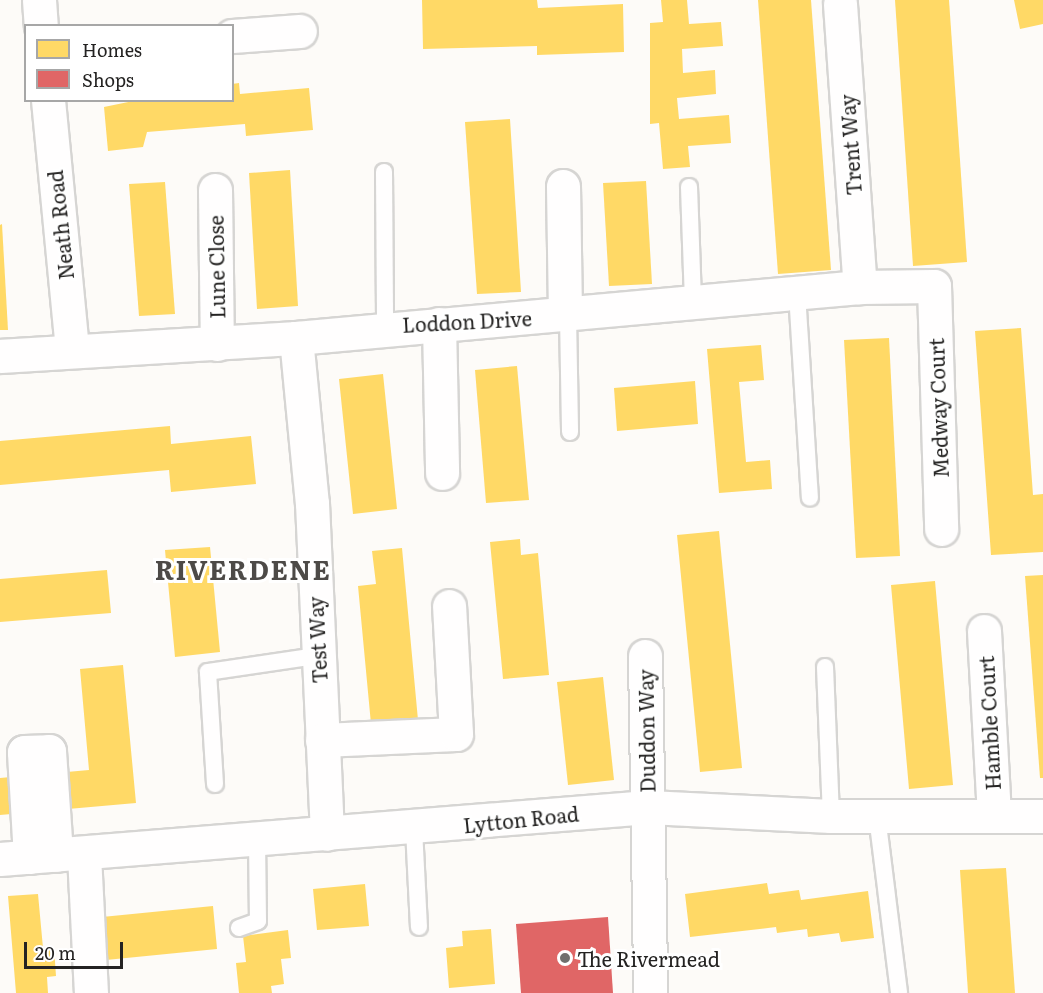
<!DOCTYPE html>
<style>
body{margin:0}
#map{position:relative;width:1043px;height:993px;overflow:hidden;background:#fdfbf8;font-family:Literata,serif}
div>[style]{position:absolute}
.homes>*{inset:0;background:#ffd966}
.shops>*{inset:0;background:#e06666}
.roads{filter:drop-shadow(2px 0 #d6d5d3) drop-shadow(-2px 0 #d6d5d3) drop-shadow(0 2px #d6d5d3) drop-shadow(0 -2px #d6d5d3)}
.service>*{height:16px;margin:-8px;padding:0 8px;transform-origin:8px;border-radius:8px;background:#fffefe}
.minor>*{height:33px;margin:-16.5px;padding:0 16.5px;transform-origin:16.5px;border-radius:16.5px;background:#fffefe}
.dots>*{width:16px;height:16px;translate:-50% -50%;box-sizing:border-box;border:3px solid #fff;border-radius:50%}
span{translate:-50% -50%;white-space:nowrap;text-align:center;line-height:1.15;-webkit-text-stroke:6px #fff;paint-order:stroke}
.street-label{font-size:20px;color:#242322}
.poi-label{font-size:20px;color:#242322}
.left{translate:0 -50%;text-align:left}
.district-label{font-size:26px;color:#4d4a47;font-weight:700;letter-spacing:1.5px}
.legend{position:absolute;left:24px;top:24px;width:210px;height:78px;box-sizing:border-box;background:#fff;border:2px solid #a7a7a7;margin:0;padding:8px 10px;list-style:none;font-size:18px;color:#242322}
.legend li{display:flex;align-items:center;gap:12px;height:30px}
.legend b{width:30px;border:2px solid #a7a7a7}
.scale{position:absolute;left:24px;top:942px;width:99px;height:27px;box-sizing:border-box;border:3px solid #242322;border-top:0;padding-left:8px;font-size:18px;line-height:21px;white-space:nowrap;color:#242322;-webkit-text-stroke:4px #fff;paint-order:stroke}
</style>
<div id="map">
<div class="homes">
<i style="clip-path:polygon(422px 0,537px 0,538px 8px,623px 4px,624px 52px,537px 55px,537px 46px,423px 49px)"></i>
<i style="clip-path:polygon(661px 0,687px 0,689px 24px,721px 22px,723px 46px,682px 49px,683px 73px,715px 70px,716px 94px,677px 98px,679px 119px,729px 115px,731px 143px,688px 146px,690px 167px,663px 169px,659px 123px,650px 124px,650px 23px,663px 22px)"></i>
<i style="clip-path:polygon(758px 0,811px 0,831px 270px,778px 274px)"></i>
<i style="clip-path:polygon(895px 0,949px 0,967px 262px,913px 266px)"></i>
<i style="clip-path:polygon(1014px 0,1043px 0,1043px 24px,1020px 29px)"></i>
<i style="clip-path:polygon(239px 83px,240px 94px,309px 88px,313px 130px,246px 136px,245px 124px,147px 132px,143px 147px,108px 151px,104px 107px,138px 100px,232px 100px,232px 84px)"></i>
<i style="clip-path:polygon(510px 119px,521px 292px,477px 294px,465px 122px)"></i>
<i style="clip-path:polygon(290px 170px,298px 306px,257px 309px,249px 173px)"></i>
<i style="clip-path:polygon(646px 181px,652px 284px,609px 286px,603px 183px)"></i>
<i style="clip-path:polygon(165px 182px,175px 314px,139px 316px,129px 184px)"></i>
<i style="clip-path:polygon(2px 224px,8px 330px,0 330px,0 225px)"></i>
<i style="clip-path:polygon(1021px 328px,1033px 495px,1043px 494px,1043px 552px,991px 555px,975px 331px)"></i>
<i style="clip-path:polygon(889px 338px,900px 556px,856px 558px,844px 340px)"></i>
<i style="clip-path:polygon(761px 345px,764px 380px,739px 382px,746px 462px,770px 460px,772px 489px,719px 493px,707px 349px)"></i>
<i style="clip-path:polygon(517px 366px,529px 500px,486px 503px,475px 370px)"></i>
<i style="clip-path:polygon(383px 374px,397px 509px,353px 514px,339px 379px)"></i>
<i style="clip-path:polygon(695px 381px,698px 424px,617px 431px,614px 388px)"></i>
<i style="clip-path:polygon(170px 426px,171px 444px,251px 436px,256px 484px,171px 492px,169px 470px,0 485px,0 441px)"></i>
<i style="clip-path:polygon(719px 531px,742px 768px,700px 772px,677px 535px)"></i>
<i style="clip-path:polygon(520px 539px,521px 555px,538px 553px,549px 675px,503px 679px,490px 542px)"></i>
<i style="clip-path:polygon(210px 547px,220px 652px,175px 657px,165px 550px)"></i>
<i style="clip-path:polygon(402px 548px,418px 720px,371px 724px,358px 586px,376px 584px,372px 551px)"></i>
<i style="clip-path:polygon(107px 570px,111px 613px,0 622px,0 579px)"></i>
<i style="clip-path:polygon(1043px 575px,1043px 778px,1040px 778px,1025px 576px)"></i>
<i style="clip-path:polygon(935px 581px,953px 785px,909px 789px,891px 585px)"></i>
<i style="clip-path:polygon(123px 665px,136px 803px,0 815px,0 778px,89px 770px,80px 669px)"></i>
<i style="clip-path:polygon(603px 677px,614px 780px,568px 785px,557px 682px)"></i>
<i style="clip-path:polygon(1006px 868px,1015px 993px,968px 993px,960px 870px)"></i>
<i style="clip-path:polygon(767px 883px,769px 894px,799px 890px,801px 900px,868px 891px,874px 938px,841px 942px,839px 933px,808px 937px,807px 929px,777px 933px,776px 927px,690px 937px,685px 894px)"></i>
<i style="clip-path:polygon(365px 884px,369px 926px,317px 930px,313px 889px)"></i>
<i style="clip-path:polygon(38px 894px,43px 948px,54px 947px,56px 976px,47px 977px,48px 993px,16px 993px,8px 896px)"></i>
<i style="clip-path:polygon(213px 906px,217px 949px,106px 960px,102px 917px)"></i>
<i style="clip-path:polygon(491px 929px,495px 984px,449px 988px,446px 948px,463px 946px,462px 931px)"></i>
<i style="clip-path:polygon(288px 930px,291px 958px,281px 959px,284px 984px,271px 986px,272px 993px,239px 993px,236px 963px,246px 962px,243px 936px)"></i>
</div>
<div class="shops">
<i style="clip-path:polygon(608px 917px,613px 993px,521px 993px,516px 924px)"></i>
</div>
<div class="roads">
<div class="service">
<i style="left:384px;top:172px;width:154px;rotate:89.6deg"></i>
<i style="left:689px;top:187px;width:113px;rotate:88deg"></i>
<i style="left:797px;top:293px;width:205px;rotate:86.4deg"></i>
<i style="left:568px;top:315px;width:117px;rotate:89deg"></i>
<i style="left:825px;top:667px;width:149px;rotate:87.7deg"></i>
<i style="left:215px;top:784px;width:112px;rotate:-93.6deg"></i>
<i style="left:208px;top:672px;width:109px;rotate:-8.4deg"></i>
<i style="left:877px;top:816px;width:178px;rotate:82.9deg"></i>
<i style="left:414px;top:829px;width:98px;rotate:87.1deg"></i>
<i style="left:239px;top:928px;width:20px;rotate:-20deg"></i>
<i style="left:258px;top:921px;width:80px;rotate:-90.7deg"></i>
</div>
<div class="minor">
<i style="left:39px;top:0;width:26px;rotate:86deg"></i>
<i style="left:840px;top:4px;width:284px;rotate:86deg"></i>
<i style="left:232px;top:36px;width:68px;rotate:-4.2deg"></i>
<i style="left:48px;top:100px;width:250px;rotate:84.5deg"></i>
<i style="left:563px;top:186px;width:129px;rotate:89.1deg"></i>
<i style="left:215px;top:190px;width:154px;rotate:89.3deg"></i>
<i style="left:439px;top:324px;width:149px;rotate:88.8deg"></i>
<i style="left:296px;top:338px;width:166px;rotate:84.5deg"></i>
<i style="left:312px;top:503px;width:331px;rotate:87.4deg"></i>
<i style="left:0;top:356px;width:297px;rotate:-3.5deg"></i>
<i style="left:296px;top:338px;width:566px;rotate:-5.17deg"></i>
<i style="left:860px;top:287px;width:74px;rotate:-0.8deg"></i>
<i style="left:934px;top:286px;width:243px;rotate:88.3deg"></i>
<i style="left:984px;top:631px;width:183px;rotate:86.9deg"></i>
<i style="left:645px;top:656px;width:337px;rotate:89.1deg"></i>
<i style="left:322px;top:740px;width:134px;rotate:-2.6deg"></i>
<i style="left:456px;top:734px;width:128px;rotate:-93.1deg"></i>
<i style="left:84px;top:855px;width:138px;rotate:87.1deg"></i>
<i style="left:30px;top:857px;width:105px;rotate:-93.3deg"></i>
<i style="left:24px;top:752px;width:25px;rotate:-2deg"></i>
<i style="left:49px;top:751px;width:104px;rotate:86.1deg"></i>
<i style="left:0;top:859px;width:650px;rotate:-4.59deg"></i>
<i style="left:648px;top:807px;width:183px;rotate:2.8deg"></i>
<i style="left:831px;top:816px;width:212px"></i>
</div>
</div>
<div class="dots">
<i style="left:565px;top:958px;background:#706f6d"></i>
</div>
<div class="street-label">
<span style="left:850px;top:145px;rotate:-94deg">Trent Way</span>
<span style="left:60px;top:225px;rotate:-96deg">Neath Road</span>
<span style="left:216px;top:267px;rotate:-91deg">Lune Close</span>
<span style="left:467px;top:321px;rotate:-3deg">Loddon Drive</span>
<span style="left:938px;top:408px;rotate:-92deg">Medway Court</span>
<span style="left:317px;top:640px;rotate:-93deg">Test Way</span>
<span style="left:989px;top:723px;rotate:-93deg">Hamble Court</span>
<span style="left:646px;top:731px;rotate:-91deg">Duddon Way</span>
<span style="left:521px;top:819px;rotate:-6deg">Lytton Road</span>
</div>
<div class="poi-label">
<span class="left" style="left:577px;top:958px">The Rivermead</span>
</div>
<div class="district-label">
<span style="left:243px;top:569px">RIVERDENE</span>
</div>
<ul class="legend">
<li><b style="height:16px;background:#ffd966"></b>Homes</li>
<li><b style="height:16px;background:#e06666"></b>Shops</li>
</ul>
<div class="scale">20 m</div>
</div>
